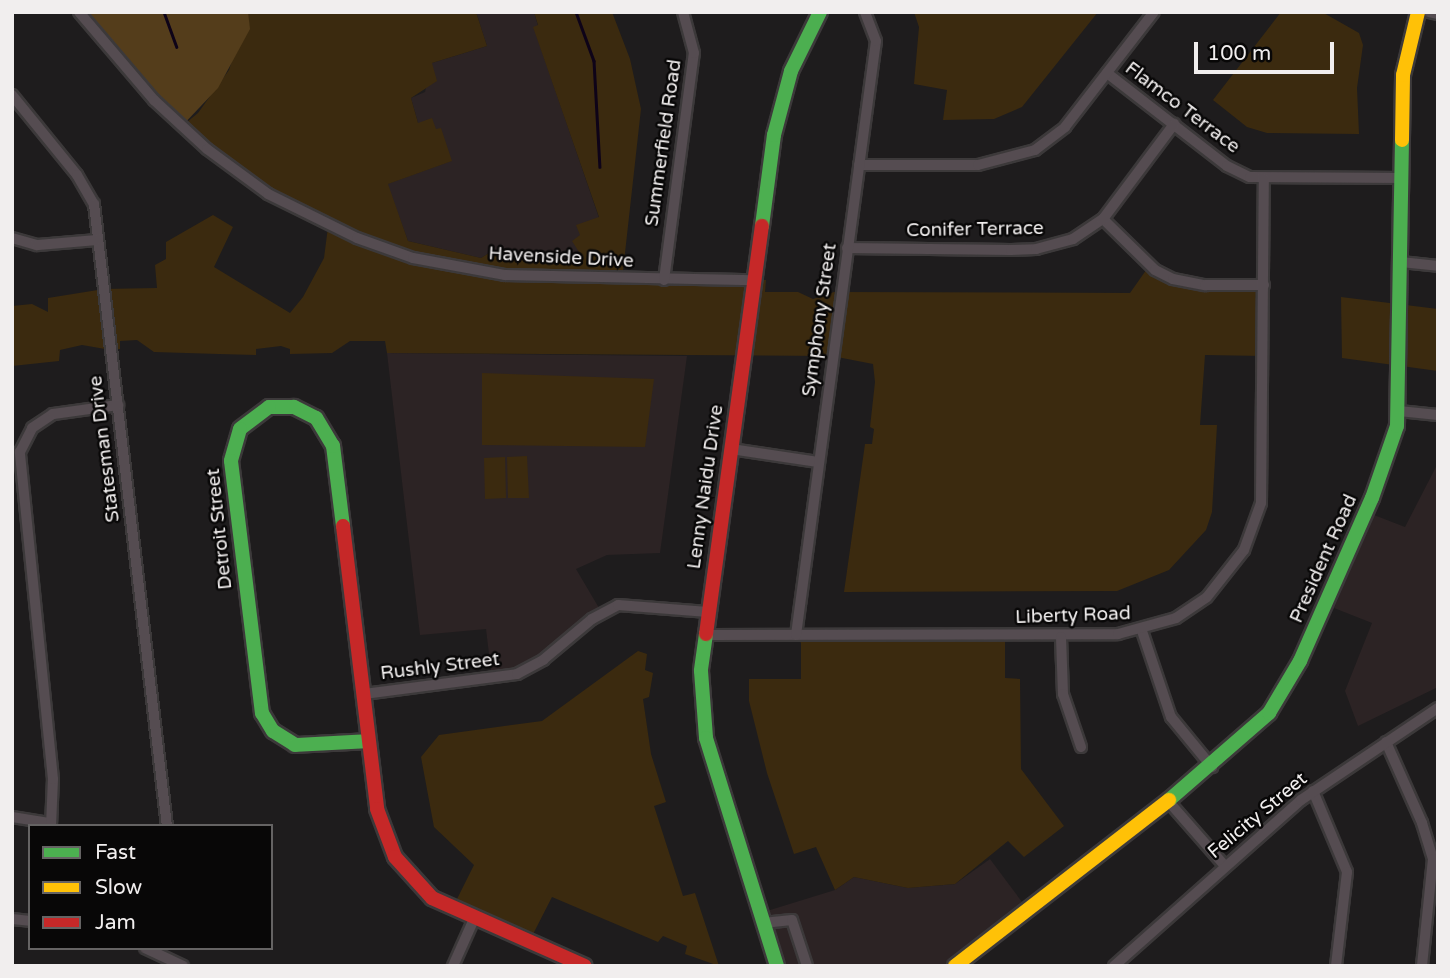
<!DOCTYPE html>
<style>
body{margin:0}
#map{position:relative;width:1450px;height:978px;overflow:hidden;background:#1e1c1d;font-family:"Varela Round",sans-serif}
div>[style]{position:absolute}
.built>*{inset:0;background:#2c2324}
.green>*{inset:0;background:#3b2a0f}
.forest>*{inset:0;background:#543d1b}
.stream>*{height:2.5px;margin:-1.25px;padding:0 1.25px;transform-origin:1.25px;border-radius:1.25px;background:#0e0318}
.roads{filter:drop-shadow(2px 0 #3c393a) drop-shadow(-2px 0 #3c393a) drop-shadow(0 2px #3c393a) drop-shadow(0 -2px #3c393a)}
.street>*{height:10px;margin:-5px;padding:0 5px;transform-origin:5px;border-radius:5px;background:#554c51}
.fast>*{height:14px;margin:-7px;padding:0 7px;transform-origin:7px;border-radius:7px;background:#4caf50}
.slow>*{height:14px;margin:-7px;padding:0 7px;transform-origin:7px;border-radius:7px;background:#ffc107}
.jam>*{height:14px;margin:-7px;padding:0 7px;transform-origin:7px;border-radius:7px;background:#c62828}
span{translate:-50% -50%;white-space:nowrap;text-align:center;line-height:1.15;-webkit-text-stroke:5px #080707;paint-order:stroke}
.street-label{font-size:19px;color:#f1eeee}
.frame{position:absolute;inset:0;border:14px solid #f1eeee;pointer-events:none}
.legend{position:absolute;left:28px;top:824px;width:245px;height:126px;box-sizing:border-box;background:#080707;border:2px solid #656363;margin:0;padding:9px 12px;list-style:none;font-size:21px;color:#f1eeee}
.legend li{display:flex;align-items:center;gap:14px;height:35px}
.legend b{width:35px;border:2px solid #656363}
.scale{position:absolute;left:1194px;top:42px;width:140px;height:32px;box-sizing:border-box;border:4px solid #f1eeee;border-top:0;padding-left:9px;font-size:21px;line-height:24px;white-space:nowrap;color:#f1eeee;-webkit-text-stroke:5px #080707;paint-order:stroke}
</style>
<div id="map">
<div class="built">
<i style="clip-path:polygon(476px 12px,534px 12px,538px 26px,534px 28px,599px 218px,580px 235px,578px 263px,489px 253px,481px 258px,408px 241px,387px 184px,451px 161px,436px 129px,418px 123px,411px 98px,425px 92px,432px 63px,487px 46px)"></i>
<i style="clip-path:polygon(387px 353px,687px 356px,660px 553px,607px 555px,576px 569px,602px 613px,544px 660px,492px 679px,486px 629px,420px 635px)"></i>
<i style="clip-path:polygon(1438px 463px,1438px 687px,1358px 726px,1345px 691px,1372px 623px,1334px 608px,1374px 515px,1405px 527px)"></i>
<i style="clip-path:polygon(990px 859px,1028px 910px,955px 966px,777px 966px,760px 913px,835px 890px,854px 877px,908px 888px,955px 884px)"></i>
</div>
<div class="green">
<i style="clip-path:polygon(248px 12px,476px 12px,487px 46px,432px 63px,437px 81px,411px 98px,418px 123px,432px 118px,436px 129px,441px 128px,452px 161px,388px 184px,408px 241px,481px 258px,489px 253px,578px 262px,579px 252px,572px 241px,580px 235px,576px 225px,599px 217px,533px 27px,538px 25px,534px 12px,612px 12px,630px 59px,641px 109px,622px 280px,766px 280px,765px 292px,798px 292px,813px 299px,834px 292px,1130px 293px,1149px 266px,1173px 280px,1264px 285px,1264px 356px,1205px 355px,1200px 425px,1217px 425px,1212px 512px,1206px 530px,1169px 570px,1117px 591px,844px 592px,865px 444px,872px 444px,874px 429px,870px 427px,875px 382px,873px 364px,832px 356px,387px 353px,385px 341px,350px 341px,332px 353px,290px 354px,290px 349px,281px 346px,256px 349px,256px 355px,219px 354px,154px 352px,137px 340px,120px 341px,120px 349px,111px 350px,82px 345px,60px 350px,59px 361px,12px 366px,12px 306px,32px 304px,48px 312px,48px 298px,104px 289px,157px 288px,155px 265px,166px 259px,166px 242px,213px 215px,233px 227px,214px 267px,290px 313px,303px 297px,324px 258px,328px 227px,181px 127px,198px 113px,229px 70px)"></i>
<i style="clip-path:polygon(914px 12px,1098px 12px,1022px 107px,994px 119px,943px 120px,947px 90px,914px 84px,919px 27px)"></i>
<i style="clip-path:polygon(1281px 12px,1322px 12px,1359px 33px,1363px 45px,1357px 88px,1359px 134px,1267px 133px,1247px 127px,1213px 100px)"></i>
<i style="clip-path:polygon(1341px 297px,1438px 309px,1438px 371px,1342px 358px)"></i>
<i style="clip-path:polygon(482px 373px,654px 379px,645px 447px,482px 445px)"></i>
<i style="clip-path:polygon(527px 456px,529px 498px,508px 498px,507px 457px)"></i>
<i style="clip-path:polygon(505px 457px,506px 498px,485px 499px,484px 458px)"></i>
<i style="clip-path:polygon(796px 636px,1005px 636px,1005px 678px,1020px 679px,1021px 769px,1064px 826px,1024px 857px,1008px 841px,955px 884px,908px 888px,854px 877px,835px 890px,816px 847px,794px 854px,767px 773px,749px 701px,749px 679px,801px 679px,801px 643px)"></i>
<i style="clip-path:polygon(638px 651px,647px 654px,645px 670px,653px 673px,649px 697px,643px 699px,651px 754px,666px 802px,654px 806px,683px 896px,695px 893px,719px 966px,685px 954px,687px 946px,663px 936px,658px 942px,552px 897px,529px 942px,452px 909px,474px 865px,434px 827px,421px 757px,439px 735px,542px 721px)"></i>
</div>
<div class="forest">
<i style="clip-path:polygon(79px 12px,248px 12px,250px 29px,218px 88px,181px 127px)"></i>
</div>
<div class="stream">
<i style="left:164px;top:12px;width:37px;rotate:70deg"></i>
<i style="left:576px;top:12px;width:52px;rotate:69.8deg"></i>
<i style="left:594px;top:61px;width:106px;rotate:86.8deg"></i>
</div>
<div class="roads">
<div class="street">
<i style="left:79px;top:12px;width:116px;rotate:49.6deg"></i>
<i style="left:154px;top:100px;width:72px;rotate:42.8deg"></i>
<i style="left:207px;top:149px;width:76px;rotate:36.4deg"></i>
<i style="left:268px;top:194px;width:99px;rotate:26.3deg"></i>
<i style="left:357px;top:238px;width:59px;rotate:19.7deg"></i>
<i style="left:413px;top:258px;width:94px;rotate:10.5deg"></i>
<i style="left:505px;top:275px;width:249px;rotate:1.2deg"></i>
<i style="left:1429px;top:12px;width:9px;rotate:13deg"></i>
<i style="left:1107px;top:73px;width:152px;rotate:37.8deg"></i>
<i style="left:1227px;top:166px;width:25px;rotate:26deg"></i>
<i style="left:1250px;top:177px;width:153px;rotate:0.4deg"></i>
<i style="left:12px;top:95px;width:103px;rotate:50.9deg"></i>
<i style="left:77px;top:175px;width:34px;rotate:60deg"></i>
<i style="left:94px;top:204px;width:626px;rotate:83.31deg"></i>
<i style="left:859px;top:165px;width:119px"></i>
<i style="left:978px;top:165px;width:59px;rotate:-14.7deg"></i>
<i style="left:1035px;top:150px;width:38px;rotate:-37deg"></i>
<i style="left:1065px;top:127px;width:145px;rotate:-52.3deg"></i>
<i style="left:1103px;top:219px;width:73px;rotate:44.4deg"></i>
<i style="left:1155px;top:270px;width:20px;rotate:27deg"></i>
<i style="left:1173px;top:279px;width:33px;rotate:11deg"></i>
<i style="left:1205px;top:285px;width:59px"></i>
<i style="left:12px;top:238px;width:26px;rotate:16deg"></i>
<i style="left:37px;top:245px;width:61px;rotate:-4.7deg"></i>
<i style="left:847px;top:248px;width:164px;rotate:0.7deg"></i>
<i style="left:1011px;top:250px;width:25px;rotate:-2deg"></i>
<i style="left:1036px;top:249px;width:38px;rotate:-15deg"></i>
<i style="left:1073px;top:239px;width:36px;rotate:-34deg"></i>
<i style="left:1103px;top:219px;width:119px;rotate:-53.2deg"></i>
<i style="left:1401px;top:262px;width:37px;rotate:6deg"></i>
<i style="left:664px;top:280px;width:229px;rotate:-82.5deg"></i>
<i style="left:694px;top:53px;width:42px;rotate:-105deg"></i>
<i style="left:1399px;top:411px;width:39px;rotate:6deg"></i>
<i style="left:731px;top:449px;width:88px;rotate:8.5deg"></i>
<i style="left:1142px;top:631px;width:91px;rotate:71.4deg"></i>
<i style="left:1171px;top:717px;width:65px;rotate:50.6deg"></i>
<i style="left:705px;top:635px;width:413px;rotate:-0.1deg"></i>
<i style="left:1118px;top:634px;width:60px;rotate:-15.4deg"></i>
<i style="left:1176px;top:618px;width:37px;rotate:-34deg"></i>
<i style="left:1207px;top:597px;width:60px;rotate:-51.8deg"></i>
<i style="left:1244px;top:550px;width:50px;rotate:-70.1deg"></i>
<i style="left:1261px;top:503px;width:325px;rotate:-89.5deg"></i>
<i style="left:796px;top:635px;width:599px;rotate:-82.33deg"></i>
<i style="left:876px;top:41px;width:31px;rotate:-111deg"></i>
<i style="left:1061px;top:637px;width:57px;rotate:88deg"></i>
<i style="left:1063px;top:694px;width:56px;rotate:71.2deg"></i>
<i style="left:364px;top:694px;width:154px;rotate:-7.4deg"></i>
<i style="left:517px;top:674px;width:30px;rotate:-28deg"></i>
<i style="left:543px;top:660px;width:64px;rotate:-39.9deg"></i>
<i style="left:592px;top:619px;width:30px;rotate:-28deg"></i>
<i style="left:618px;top:605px;width:90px;rotate:4.4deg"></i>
<i style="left:1386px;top:742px;width:89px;rotate:66deg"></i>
<i style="left:1422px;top:823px;width:38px;rotate:73deg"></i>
<i style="left:1433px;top:859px;width:108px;rotate:95.9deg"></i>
<i style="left:1313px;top:791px;width:88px;rotate:67.2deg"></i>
<i style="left:1347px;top:872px;width:95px;rotate:96.7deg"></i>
<i style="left:1169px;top:802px;width:85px;rotate:48.8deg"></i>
<i style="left:12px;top:817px;width:39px;rotate:9deg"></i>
<i style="left:51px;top:826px;width:47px;rotate:-87.6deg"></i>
<i style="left:53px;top:779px;width:329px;rotate:-95.8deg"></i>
<i style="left:20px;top:452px;width:27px;rotate:-63deg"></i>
<i style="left:32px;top:428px;width:25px;rotate:-34deg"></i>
<i style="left:53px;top:414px;width:66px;rotate:-7.9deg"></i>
<i style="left:12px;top:919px;width:18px;rotate:6deg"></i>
<i style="left:763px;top:923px;width:29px;rotate:-6deg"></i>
<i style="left:792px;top:920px;width:48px;rotate:71.9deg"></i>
<i style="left:145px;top:948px;width:42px;rotate:25.3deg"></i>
<i style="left:453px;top:966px;width:51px;rotate:-65.9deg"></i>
<i style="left:1114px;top:966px;width:250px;rotate:-41.6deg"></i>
<i style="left:1301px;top:800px;width:165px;rotate:-33.9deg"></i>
</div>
<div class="fast">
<i style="left:762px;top:226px;width:92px;rotate:-82.5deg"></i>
<i style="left:774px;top:135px;width:66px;rotate:-75.1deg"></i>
<i style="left:791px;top:71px;width:66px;rotate:-63.8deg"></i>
<i style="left:343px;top:526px;width:81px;rotate:-97.1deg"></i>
<i style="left:333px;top:446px;width:33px;rotate:-121deg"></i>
<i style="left:316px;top:418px;width:25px;rotate:-153deg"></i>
<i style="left:294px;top:407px;width:25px;rotate:180deg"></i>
<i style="left:269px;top:407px;width:36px;rotate:143deg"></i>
<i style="left:240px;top:429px;width:33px;rotate:106deg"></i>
<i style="left:231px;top:461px;width:254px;rotate:83deg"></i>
<i style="left:262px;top:713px;width:21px;rotate:59deg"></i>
<i style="left:273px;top:731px;width:26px;rotate:32deg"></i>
<i style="left:295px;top:745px;width:73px;rotate:-3.1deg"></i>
<i style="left:706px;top:634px;width:37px;rotate:98deg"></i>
<i style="left:701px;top:671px;width:67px;rotate:85.7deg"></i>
<i style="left:706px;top:738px;width:239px;rotate:72.7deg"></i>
<i style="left:1169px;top:800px;width:133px;rotate:-41deg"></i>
<i style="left:1269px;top:713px;width:61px;rotate:-59.2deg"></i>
<i style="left:1300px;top:661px;width:178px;rotate:-66.2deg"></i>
<i style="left:1372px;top:498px;width:76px;rotate:-70.9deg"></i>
<i style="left:1397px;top:426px;width:286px;rotate:-89deg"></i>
</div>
<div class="slow">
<i style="left:1402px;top:140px;width:65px;rotate:-89.1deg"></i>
<i style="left:1403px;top:75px;width:65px;rotate:-76.6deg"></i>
<i style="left:955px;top:966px;width:271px;rotate:-37.8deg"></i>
</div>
<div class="jam">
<i style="left:343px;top:526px;width:285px;rotate:83.1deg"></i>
<i style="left:377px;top:809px;width:51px;rotate:69.4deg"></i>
<i style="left:395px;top:857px;width:55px;rotate:47.9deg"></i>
<i style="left:432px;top:898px;width:167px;rotate:24deg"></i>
<i style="left:706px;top:634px;width:412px;rotate:-82.2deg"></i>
</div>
</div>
<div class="street-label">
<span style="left:1182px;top:108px;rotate:37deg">Flamco Terrace</span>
<span style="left:664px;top:143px;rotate:-82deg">Summerfield Road</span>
<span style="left:975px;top:230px;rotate:-1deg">Conifer Terrace</span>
<span style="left:561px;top:258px;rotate:3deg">Havenside Drive</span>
<span style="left:820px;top:320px;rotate:-82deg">Symphony Street</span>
<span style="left:105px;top:449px;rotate:-97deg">Statesman Drive</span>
<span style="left:706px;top:487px;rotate:-82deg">Lenny Naidu Drive</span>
<span style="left:220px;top:529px;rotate:-96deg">Detroit Street</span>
<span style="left:1324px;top:559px;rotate:-66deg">President Road</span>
<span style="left:1073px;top:616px;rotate:-2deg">Liberty Road</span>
<span style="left:440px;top:667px;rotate:-7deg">Rushly Street</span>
<span style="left:1258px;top:816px;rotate:-40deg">Felicity Street</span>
</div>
<div class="frame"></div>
<ul class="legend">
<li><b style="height:9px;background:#4caf50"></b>Fast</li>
<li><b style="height:9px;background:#ffc107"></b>Slow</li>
<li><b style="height:9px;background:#c62828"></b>Jam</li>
</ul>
<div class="scale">100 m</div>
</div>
